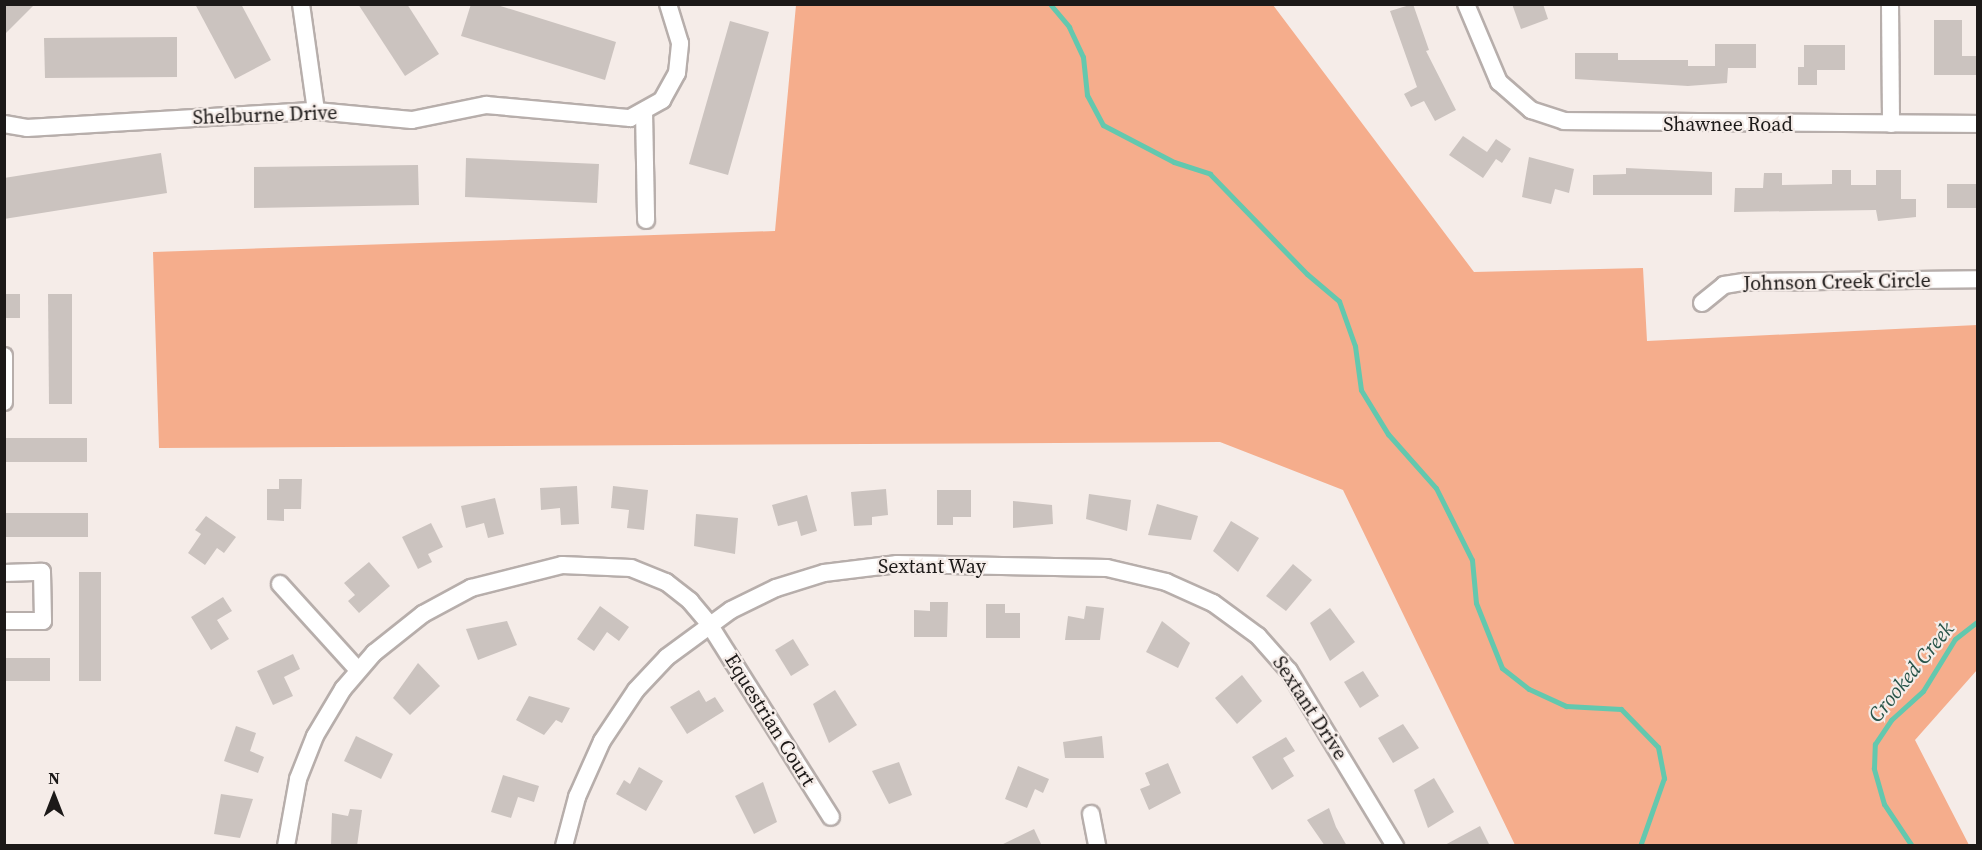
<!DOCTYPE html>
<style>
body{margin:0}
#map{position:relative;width:1982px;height:850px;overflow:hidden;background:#f5ece8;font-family:"Source Serif 4",serif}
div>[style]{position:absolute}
.green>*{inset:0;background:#f5ad8c}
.stream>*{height:5px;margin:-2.5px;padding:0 2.5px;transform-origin:2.5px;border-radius:2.5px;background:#63c8ae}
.building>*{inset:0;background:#cbc3bf}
.roads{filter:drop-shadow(2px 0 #b7aeab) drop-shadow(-2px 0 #b7aeab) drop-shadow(0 2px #b7aeab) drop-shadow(0 -2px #b7aeab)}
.minor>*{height:16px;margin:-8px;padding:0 8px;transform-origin:8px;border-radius:8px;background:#fff}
span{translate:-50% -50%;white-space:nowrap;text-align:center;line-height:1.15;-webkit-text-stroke:4.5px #f5ece8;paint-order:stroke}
.street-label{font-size:20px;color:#1c1918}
.water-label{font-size:21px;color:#285449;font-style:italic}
.frame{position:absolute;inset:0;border:6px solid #1c1918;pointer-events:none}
.north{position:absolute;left:24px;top:766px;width:60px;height:60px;-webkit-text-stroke:4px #f5ece8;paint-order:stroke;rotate:0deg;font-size:16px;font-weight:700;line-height:24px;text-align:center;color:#1c1918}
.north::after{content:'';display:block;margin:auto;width:21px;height:27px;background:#1c1918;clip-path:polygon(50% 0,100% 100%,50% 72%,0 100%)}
</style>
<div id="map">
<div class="green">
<i style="clip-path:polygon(796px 5px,1273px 5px,1474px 272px,1643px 268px,1647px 341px,1977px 325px,1977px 670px,1915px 740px,1969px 845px,1515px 845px,1343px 490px,1220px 442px,159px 448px,153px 252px,775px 231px)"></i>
</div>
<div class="stream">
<i style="left:1050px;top:4px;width:30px;rotate:50deg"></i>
<i style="left:1069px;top:27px;width:33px;rotate:65deg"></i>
<i style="left:1083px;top:57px;width:38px;rotate:84deg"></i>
<i style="left:1087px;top:95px;width:34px;rotate:62deg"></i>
<i style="left:1103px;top:125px;width:80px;rotate:27.5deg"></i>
<i style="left:1174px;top:162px;width:38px;rotate:18deg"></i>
<i style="left:1210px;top:174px;width:139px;rotate:45.9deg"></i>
<i style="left:1307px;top:274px;width:42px;rotate:40.2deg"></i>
<i style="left:1339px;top:301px;width:48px;rotate:70.4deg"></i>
<i style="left:1355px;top:346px;width:44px;rotate:82.2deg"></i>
<i style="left:1361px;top:390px;width:52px;rotate:58.5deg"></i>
<i style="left:1388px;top:434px;width:72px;rotate:48.4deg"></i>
<i style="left:1436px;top:488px;width:80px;rotate:63.4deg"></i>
<i style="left:1472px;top:560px;width:43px;rotate:84.7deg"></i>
<i style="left:1476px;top:603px;width:70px;rotate:68.2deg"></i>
<i style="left:1502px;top:668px;width:34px;rotate:38deg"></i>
<i style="left:1529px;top:689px;width:41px;rotate:24.7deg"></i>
<i style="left:1566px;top:706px;width:55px;rotate:3.1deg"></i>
<i style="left:1621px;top:709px;width:53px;rotate:45.8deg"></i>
<i style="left:1658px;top:747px;width:32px;rotate:79deg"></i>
<i style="left:1664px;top:778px;width:72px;rotate:109.4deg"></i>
<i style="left:1912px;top:846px;width:50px;rotate:-123.7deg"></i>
<i style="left:1884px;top:804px;width:37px;rotate:-106deg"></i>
<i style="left:1874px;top:768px;width:24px;rotate:-88deg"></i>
<i style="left:1875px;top:744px;width:29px;rotate:-56deg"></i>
<i style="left:1891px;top:720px;width:43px;rotate:-42.2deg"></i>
<i style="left:1923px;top:691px;width:61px;rotate:-58.4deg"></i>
<i style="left:1955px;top:639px;width:29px;rotate:-38deg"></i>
</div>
<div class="building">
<i style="clip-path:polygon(4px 4px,35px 4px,4px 35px)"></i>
<i style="clip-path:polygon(195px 4px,241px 4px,271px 60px,235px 79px)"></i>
<i style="clip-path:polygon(358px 4px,407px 4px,439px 54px,405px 76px)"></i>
<i style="clip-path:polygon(471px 4px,494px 4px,616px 42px,605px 80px,461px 36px)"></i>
<i style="clip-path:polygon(1413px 4px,1429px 50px,1426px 51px,1456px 110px,1435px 121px,1424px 101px,1411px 107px,1404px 94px,1417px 87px,1390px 11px)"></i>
<i style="clip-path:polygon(1512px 4px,1543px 4px,1548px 19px,1521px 29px)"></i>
<i style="clip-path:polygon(1934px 20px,1962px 20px,1962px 56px,1977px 56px,1977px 75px,1934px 75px)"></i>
<i style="clip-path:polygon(730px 21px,769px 32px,728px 175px,689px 164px)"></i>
<i style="clip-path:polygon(177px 37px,177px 77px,45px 78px,44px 38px)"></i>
<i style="clip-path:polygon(1715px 44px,1756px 44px,1756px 68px,1728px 68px,1727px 83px,1688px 86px,1575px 79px,1575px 53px,1618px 53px,1618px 60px,1688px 60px,1688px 66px,1715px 66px)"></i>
<i style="clip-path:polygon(1804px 45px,1845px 45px,1845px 70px,1817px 70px,1817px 85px,1798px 85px,1798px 67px,1804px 67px)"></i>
<i style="clip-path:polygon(1463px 136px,1487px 152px,1496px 139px,1511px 149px,1502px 163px,1496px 159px,1483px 178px,1449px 155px)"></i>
<i style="clip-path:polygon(161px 153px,167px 193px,4px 219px,4px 178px)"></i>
<i style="clip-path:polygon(1529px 157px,1574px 169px,1569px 193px,1555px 189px,1551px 204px,1522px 197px)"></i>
<i style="clip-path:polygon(466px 158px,599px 164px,597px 203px,465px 197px)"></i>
<i style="clip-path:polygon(418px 165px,419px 205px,254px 208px,254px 167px)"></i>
<i style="clip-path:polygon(1626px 168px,1712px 172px,1712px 195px,1593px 195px,1593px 175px,1626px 174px)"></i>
<i style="clip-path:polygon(1832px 170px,1851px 170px,1851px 185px,1876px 185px,1876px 170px,1901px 170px,1901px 199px,1916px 199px,1916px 217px,1878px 221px,1876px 210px,1734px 212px,1735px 188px,1763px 188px,1764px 173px,1782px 173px,1782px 185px,1832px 184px)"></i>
<i style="clip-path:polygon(1947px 184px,1977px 184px,1977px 208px,1947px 208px)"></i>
<i style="clip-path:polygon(4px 294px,20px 294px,20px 318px,4px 318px)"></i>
<i style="clip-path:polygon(48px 294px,72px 294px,72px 404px,49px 404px)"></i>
<i style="clip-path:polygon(4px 438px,87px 438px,87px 462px,4px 462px)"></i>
<i style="clip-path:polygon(279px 479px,302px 479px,301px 509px,284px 509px,284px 521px,267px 520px,267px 489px,279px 489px)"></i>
<i style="clip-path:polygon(577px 486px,579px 524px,561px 525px,560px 508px,541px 510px,540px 488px)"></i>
<i style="clip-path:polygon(613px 486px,648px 490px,644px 530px,627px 528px,629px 510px,611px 508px)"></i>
<i style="clip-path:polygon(886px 489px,888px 515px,872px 517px,872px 525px,854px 526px,851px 492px)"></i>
<i style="clip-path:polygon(937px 490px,971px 490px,971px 517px,953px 517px,953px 525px,937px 525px)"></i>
<i style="clip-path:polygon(1089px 494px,1131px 500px,1127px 531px,1086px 519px)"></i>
<i style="clip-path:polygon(807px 495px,817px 531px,801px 536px,797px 521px,778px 526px,772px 505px)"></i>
<i style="clip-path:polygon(495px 498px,504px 534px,488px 538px,484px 523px,466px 528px,461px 506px)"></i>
<i style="clip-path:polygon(1013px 501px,1052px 505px,1053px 524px,1013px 528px)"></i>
<i style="clip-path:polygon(1157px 504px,1198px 516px,1191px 540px,1148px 535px)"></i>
<i style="clip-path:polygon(4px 513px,88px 513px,88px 537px,4px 537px)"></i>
<i style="clip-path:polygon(696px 514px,738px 518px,735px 554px,694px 546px)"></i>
<i style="clip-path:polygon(206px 516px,236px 537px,224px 553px,217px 548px,205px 565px,188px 553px,201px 534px,195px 530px)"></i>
<i style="clip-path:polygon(1231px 521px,1259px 538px,1238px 572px,1213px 551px)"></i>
<i style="clip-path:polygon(431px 523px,443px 547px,428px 554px,432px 562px,418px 569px,402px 537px)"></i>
<i style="clip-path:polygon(369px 562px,390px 586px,359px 613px,348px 601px,355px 595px,344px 583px)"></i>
<i style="clip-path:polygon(1293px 564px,1312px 580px,1286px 611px,1266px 596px)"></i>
<i style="clip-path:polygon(79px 572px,101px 572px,101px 681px,79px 681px)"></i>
<i style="clip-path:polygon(223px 597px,232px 611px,217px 620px,229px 639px,211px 650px,191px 617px)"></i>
<i style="clip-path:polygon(930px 602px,948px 602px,947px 637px,914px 637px,914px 610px,930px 611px)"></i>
<i style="clip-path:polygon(986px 604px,1005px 604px,1005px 613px,1020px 613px,1020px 638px,986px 638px)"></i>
<i style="clip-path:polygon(600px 606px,629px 627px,619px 641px,607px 632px,594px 651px,577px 639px)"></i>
<i style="clip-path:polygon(1086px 606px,1104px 608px,1100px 640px,1065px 640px,1068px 616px,1084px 619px)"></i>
<i style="clip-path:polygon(1330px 608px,1355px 642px,1330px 661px,1310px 623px)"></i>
<i style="clip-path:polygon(507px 621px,517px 645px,478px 660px,466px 629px)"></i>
<i style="clip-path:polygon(1162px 621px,1190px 643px,1178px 668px,1146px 652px)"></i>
<i style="clip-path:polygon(793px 639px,809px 665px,791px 676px,775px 650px)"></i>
<i style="clip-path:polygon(293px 654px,300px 669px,284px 677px,293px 696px,273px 705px,257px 671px)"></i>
<i style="clip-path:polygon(4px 658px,50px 658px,50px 681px,4px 681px)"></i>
<i style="clip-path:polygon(418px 663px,440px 686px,410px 715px,393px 698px)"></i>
<i style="clip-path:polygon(1363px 671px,1379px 696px,1360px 708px,1344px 682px)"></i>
<i style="clip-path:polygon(1242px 675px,1262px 701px,1237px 724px,1215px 698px)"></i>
<i style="clip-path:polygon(699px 690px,706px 702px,715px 697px,724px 711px,687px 734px,670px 707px)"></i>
<i style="clip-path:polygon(835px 690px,857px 725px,829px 743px,813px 704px)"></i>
<i style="clip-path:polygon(529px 696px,570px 708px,562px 723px,556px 720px,544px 735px,516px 720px)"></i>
<i style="clip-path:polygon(1403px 724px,1419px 748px,1393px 763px,1378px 738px)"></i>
<i style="clip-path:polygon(236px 726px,256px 733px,250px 751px,264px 757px,258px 773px,224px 761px)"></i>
<i style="clip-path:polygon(356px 736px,393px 754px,381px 779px,344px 761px)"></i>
<i style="clip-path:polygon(1102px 736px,1104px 758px,1065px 758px,1063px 742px)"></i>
<i style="clip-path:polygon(1286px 737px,1295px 751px,1283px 758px,1294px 776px,1272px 790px,1252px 757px)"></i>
<i style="clip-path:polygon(899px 762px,912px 795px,889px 804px,872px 771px)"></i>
<i style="clip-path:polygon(1168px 763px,1181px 793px,1149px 810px,1140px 789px,1150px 785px,1145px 773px)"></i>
<i style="clip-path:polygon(1018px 766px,1049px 779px,1043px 793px,1035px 789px,1027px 808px,1005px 799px)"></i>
<i style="clip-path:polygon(639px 767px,663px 781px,646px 811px,616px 794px,624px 780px,630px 784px)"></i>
<i style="clip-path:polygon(503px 775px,539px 786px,534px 802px,518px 797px,511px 818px,491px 812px)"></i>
<i style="clip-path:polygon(1434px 778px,1454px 812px,1428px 828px,1414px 790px)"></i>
<i style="clip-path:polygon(763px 782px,777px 822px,754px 834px,735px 796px)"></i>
<i style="clip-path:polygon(221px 794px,253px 799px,240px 838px,214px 834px)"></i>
<i style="clip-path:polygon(1329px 808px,1336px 827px,1347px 846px,1325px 846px,1307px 820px)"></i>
<i style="clip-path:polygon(350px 809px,362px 810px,357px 846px,331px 846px,332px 813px,348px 816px)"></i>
<i style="clip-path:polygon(1480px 826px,1490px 846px,1443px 846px)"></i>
<i style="clip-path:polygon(1034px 829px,1042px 846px,999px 846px)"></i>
</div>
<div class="roads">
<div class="minor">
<i style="left:301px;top:4px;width:108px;rotate:82deg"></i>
<i style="left:1466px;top:4px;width:85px;rotate:67.1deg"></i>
<i style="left:1499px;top:82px;width:43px;rotate:41.2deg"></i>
<i style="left:1531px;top:110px;width:35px;rotate:18deg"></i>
<i style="left:1564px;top:121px;width:414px;rotate:0.4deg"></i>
<i style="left:1890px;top:4px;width:120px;rotate:89.5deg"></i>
<i style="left:644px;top:111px;width:109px;rotate:88.9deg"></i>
<i style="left:4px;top:124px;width:23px;rotate:10deg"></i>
<i style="left:27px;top:128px;width:289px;rotate:-3.4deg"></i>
<i style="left:316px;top:111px;width:96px;rotate:5.4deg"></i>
<i style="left:412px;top:120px;width:76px;rotate:-11.5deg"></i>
<i style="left:486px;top:105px;width:145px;rotate:5.2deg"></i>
<i style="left:630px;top:118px;width:37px;rotate:-29deg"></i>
<i style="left:662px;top:100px;width:31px;rotate:-61deg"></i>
<i style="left:677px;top:73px;width:30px;rotate:-84deg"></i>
<i style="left:680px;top:43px;width:41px;rotate:-107.1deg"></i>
<i style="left:1702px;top:303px;width:28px;rotate:-39deg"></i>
<i style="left:1724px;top:285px;width:20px;rotate:-9deg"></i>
<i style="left:1744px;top:282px;width:234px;rotate:-0.7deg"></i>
<i style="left:4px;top:356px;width:46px;rotate:90deg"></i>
<i style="left:4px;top:573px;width:38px;rotate:-2deg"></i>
<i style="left:42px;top:572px;width:49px;rotate:88.8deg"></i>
<i style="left:43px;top:621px;width:39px;rotate:180deg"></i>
<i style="left:280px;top:584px;width:116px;rotate:47.8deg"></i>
<i style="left:1091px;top:814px;width:33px;rotate:79deg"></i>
<i style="left:286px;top:846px;width:68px;rotate:-79.8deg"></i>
<i style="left:298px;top:779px;width:46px;rotate:-68.4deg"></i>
<i style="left:315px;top:736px;width:55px;rotate:-59.2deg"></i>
<i style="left:343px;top:689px;width:48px;rotate:-49.3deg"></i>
<i style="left:374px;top:653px;width:63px;rotate:-38.5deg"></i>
<i style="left:423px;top:614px;width:55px;rotate:-28.4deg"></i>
<i style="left:471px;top:588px;width:94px;rotate:-14.2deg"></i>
<i style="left:562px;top:565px;width:69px;rotate:2.5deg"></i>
<i style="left:631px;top:568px;width:38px;rotate:22deg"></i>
<i style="left:666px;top:582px;width:31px;rotate:38deg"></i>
<i style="left:690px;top:601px;width:30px;rotate:50deg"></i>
<i style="left:709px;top:624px;width:228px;rotate:57.7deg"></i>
<i style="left:564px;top:846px;width:51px;rotate:-75.1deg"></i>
<i style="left:577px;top:797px;width:61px;rotate:-65.9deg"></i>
<i style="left:602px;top:741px;width:61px;rotate:-56.3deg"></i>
<i style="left:636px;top:690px;width:45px;rotate:-46.8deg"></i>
<i style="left:667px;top:657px;width:79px;rotate:-36.3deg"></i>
<i style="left:731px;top:610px;width:50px;rotate:-26.1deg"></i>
<i style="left:776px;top:588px;width:50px;rotate:-17.4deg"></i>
<i style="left:824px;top:573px;width:74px;rotate:-7deg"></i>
<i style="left:897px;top:564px;width:210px;rotate:1.1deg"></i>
<i style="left:1107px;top:568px;width:61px;rotate:13.3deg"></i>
<i style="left:1166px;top:582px;width:51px;rotate:24.1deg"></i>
<i style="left:1213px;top:603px;width:56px;rotate:36.3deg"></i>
<i style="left:1258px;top:636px;width:47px;rotate:48.5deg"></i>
<i style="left:1289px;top:671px;width:205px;rotate:58.8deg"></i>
</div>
</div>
<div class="street-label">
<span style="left:265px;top:115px;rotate:-2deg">Shelburne Drive</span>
<span style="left:1728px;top:124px">Shawnee Road</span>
<span style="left:1837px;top:282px;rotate:-1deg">Johnson Creek Circle</span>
<span style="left:932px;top:566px">Sextant Way</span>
<span style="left:1310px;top:708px;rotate:57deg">Sextant Drive</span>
<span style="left:770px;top:720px;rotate:58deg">Equestrian Court</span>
</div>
<div class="water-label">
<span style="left:1911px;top:672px;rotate:-51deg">Crooked Creek</span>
</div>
<div class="frame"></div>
<div class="north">N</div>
</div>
